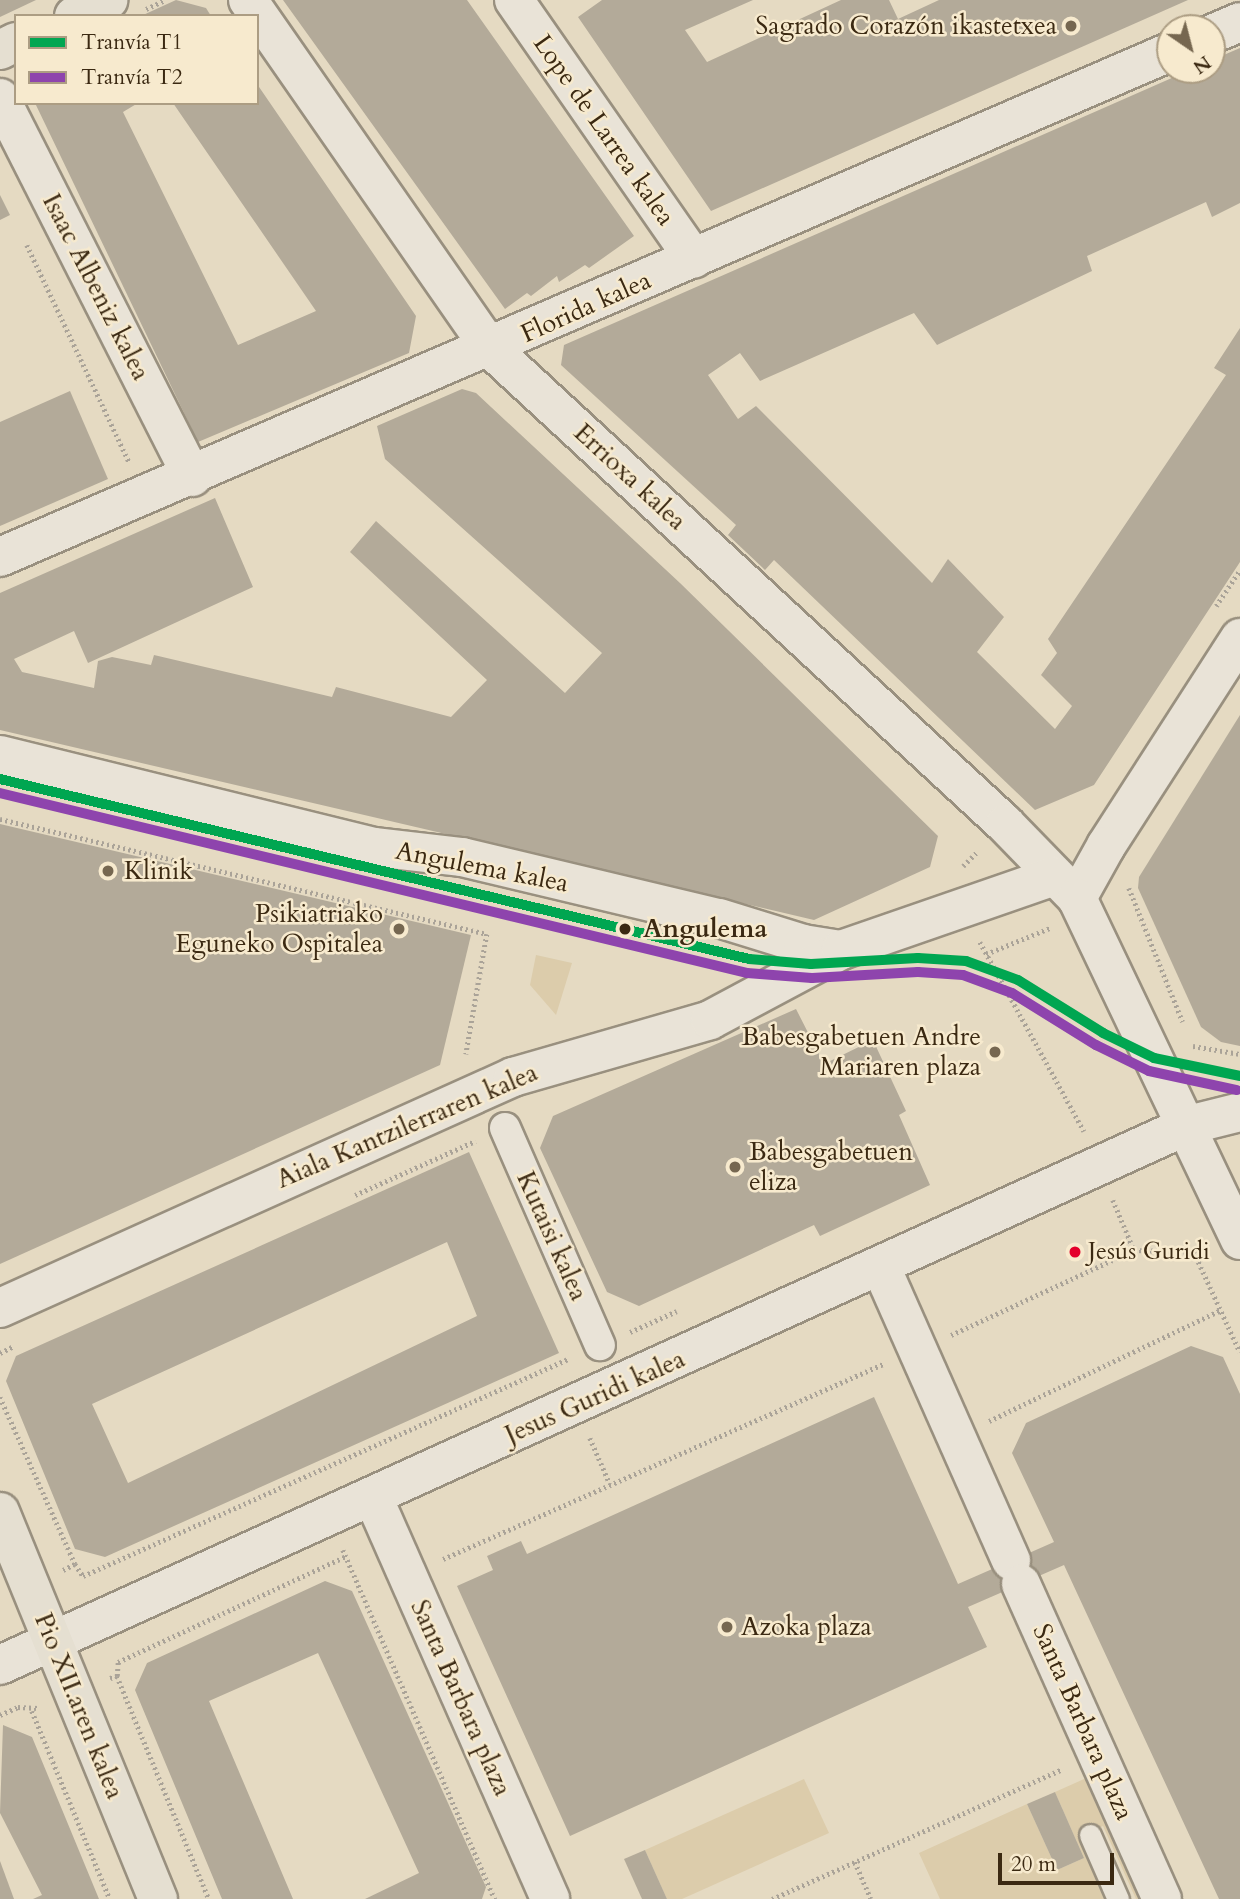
<!DOCTYPE html>
<meta charset="utf-8">
<style>
body{margin:0}
#map{position:relative;width:1240px;height:1899px;overflow:hidden;background:#e5dac2;font-family:Cardo,serif}
div>[style]{position:absolute}
.green>*{inset:0;background:#dcccab}
.building>*{inset:0;background:#b3aa99}
.path>*{height:4.5px;margin-top:-2.25px;transform-origin:0;background:repeating-linear-gradient(90deg,#aaa398 0 2px,transparent 0 5.5px)}
.roads{filter:drop-shadow(2px 0 #99907f) drop-shadow(-2px 0 #99907f) drop-shadow(0 2px #99907f) drop-shadow(0 -2px #99907f)}
.service>*{height:21px;margin:-10.5px;padding:0 10.5px;transform-origin:10.5px;border-radius:10.5px;background:#e9e3d7}
.pedestrian>*{height:30px;margin:-15px;padding:0 15px;transform-origin:15px;border-radius:15px;background:#e9e3d7}
.minor>*{height:38px;margin:-19px;padding:0 19px;transform-origin:19px;border-radius:19px;background:#e9e3d7}
.tertiary>*{height:38px;margin:-19px;padding:0 19px;transform-origin:19px;border-radius:19px;background:#e9e3d7}
.secondary>*{height:38px;margin:-19px;padding:0 19px;transform-origin:19px;border-radius:19px;background:#e9e3d7}
.primary>*{height:38px;margin:-19px;padding:0 19px;transform-origin:19px;border-radius:19px;background:#e5dfd1}
.tram-1>*{height:10px;margin:-5px;padding:0 5px;transform-origin:5px;border-radius:5px;background:#00a651}
.tram-2>*{height:10px;margin:-5px;padding:0 5px;transform-origin:5px;border-radius:5px;background:#8e44ad}
.dots>*{width:19px;height:19px;translate:-50% -50%;box-sizing:border-box;border:4px solid #f7eace;border-radius:50%}
span{translate:-50% -50%;white-space:nowrap;text-align:center;line-height:1.15;-webkit-text-stroke:5px #f7eace;paint-order:stroke}
.bus-label{font-size:24px;color:#3b2912}
.left{translate:0 -50%;text-align:left}
.poi-label{font-size:26px;color:#3b2912}
.right{translate:-100% -50%;text-align:right}
.street-label{font-size:26px;color:#3b2912}
.stop-label{font-size:26px;color:#3b2912;font-weight:700}
.legend{position:absolute;left:14px;top:14px;width:245px;height:91px;box-sizing:border-box;background:#f7eace;border:2px solid #ac9d83;margin:0;padding:9px 12px;list-style:none;font-size:21px;color:#3b2912}
.legend li{display:flex;align-items:center;gap:14px;height:35px}
.legend b{width:35px;border:2px solid #ac9d83}
.north{position:absolute;left:1156px;top:14px;width:70px;height:70px;box-sizing:border-box;background:#f7eace;border:2px solid #ac9d83;border-radius:50%;rotate:145deg;font-size:19px;font-weight:700;line-height:28px;text-align:center;color:#3b2912}
.north::after{content:'';display:block;margin:auto;width:24px;height:32px;background:#766750;clip-path:polygon(50% 0,100% 100%,50% 72%,0 100%)}
.scale{position:absolute;left:998px;top:1853px;width:116px;height:32px;box-sizing:border-box;border:4px solid #3b2912;border-top:0;padding-left:9px;font-size:21px;line-height:24px;white-space:nowrap;color:#3b2912;-webkit-text-stroke:5px #f7eace;paint-order:stroke}
</style>
<div id="map">
<div class="green">
<i style="clip-path:polygon(536px 955px,572px 963px,556px 1015px,530px 985px)"></i>
<i style="clip-path:polygon(1093px 1775px,1148px 1899px,1136px 1899px,1103px 1826px,1078px 1837px,1106px 1899px,940px 1899px,919px 1853px,1027px 1804px,1057px 1870px,1084px 1858px,1055px 1792px)"></i>
<i style="clip-path:polygon(804px 1779px,829px 1833px,682px 1899px,667px 1899px,645px 1850px)"></i>
</div>
<div class="building">
<i style="clip-path:polygon(0 0,36px 0,0 17px)"></i>
<i style="clip-path:polygon(176px 0,206px 8px,211px 16px,141px 16px)"></i>
<i style="clip-path:polygon(283px 0,467px 0,634px 236px,589px 268px,585px 265px,559px 282px,557px 276px,531px 296px,527px 293px,505px 309px)"></i>
<i style="clip-path:polygon(602px 0,753px 0,685px 30px,707px 62px,841px 0,889px 0,898px 19px,939px 0,1188px 0,711px 211px,578px 17px)"></i>
<i style="clip-path:polygon(1240px 48px,1240px 203px,1212px 217px,1206px 202px,1087px 256px,1092px 271px,937px 345px,914px 313px,760px 381px,740px 353px,708px 375px,738px 419px,756px 406px,932px 583px,948px 559px,1004px 617px,977px 652px,1055px 729px,1072px 706px,1041px 675px,1057px 653px,1048px 639px,1226px 375px,1214px 368px,1240px 328px,1240px 562px,1094px 785px,1035px 810px,774px 560px,765px 570px,728px 535px,736px 525px,561px 365px,564px 345px,1190px 70px,1212px 70px,1212px 60px)"></i>
<i style="clip-path:polygon(257px 84px,416px 316px,409px 353px,198px 442px,35px 103px,138px 103px,123px 112px,238px 345px,316px 311px,173px 103px,257px 103px)"></i>
<i style="clip-path:polygon(0 195px,10px 215px,0 220px)"></i>
<i style="clip-path:polygon(462px 389px,476px 393px,680px 583px,938px 836px,930px 867px,814px 920px,0 730px,0 593px,215px 498px,253px 587px,88px 663px,74px 631px,14px 659px,22px 672px,94px 688px,98px 661px,112px 657px,151px 665px,154px 655px,332px 697px,336px 687px,451px 717px,487px 680px,350px 552px,376px 521px,565px 693px,602px 653px,385px 459px,377px 426px)"></i>
<i style="clip-path:polygon(70px 391px,108px 479px,0 526px,0 422px)"></i>
<i style="clip-path:polygon(1240px 715px,1240px 1046px,1221px 1042px,1201px 1027px,1138px 888px,1139px 877px)"></i>
<i style="clip-path:polygon(0 824px,471px 935px,440px 1065px,0 1264px)"></i>
<i style="clip-path:polygon(796px 1009px,824px 1064px,873px 1040px,906px 1111px,899px 1115px,930px 1185px,820px 1236px,814px 1225px,639px 1306px,607px 1292px,540px 1148px,553px 1116px)"></i>
<i style="clip-path:polygon(evenodd,469px 1152px,559px 1353px,105px 1557px,75px 1549px,6px 1381px,16px 1356px,469px 1152px,447px 1242px,477px 1316px,128px 1483px,92px 1404px,447px 1242px)"></i>
<i style="clip-path:polygon(1191px 1346px,1223px 1357px,1240px 1394px,1240px 1899px,1219px 1899px,1064px 1565px,968px 1607px,987px 1647px,570px 1836px,457px 1586px,493px 1570px,487px 1556px,521px 1541px,527px 1554px,874px 1397px,958px 1584px,1054px 1542px,1012px 1453px,1026px 1423px)"></i>
<i style="clip-path:polygon(325px 1581px,352px 1591px,486px 1887px,482px 1899px,365px 1899px,419px 1873px,318px 1653px,209px 1701px,293px 1899px,222px 1899px,135px 1690px,147px 1663px)"></i>
<i style="clip-path:polygon(3px 1725px,32px 1737px,99px 1899px,33px 1899px,42px 1895px,0 1813px)"></i>
<i style="clip-path:polygon(1055px 1792px,1084px 1858px,1057px 1870px,1027px 1804px)"></i>
<i style="clip-path:polygon(645px 1850px,667px 1899px,642px 1899px,624px 1859px)"></i>
<i style="clip-path:polygon(0 1861px,14px 1899px,0 1899px)"></i>
</div>
<div class="path">
<i style="left:146px;top:9px;width:21px;rotate:-25deg"></i>
<i style="left:27px;top:245px;width:240px;rotate:64.8deg"></i>
<i style="left:1216px;top:606px;width:43px;rotate:-56.3deg"></i>
<i style="left:0;top:819px;width:500px;rotate:13.29deg"></i>
<i style="left:487px;top:934px;width:122px;rotate:99.9deg"></i>
<i style="left:963px;top:866px;width:20px;rotate:-45deg"></i>
<i style="left:1129px;top:888px;width:144px;rotate:68.1deg"></i>
<i style="left:980px;top:942px;width:216px;rotate:61.2deg"></i>
<i style="left:986px;top:954px;width:69px;rotate:-22.1deg"></i>
<i style="left:1193px;top:1046px;width:48px;rotate:9.7deg"></i>
<i style="left:355px;top:1195px;width:132px;rotate:-24.2deg"></i>
<i style="left:1113px;top:1200px;width:54px;rotate:67.2deg"></i>
<i style="left:630px;top:1332px;width:51px;rotate:-24.1deg"></i>
<i style="left:951px;top:1335px;width:202px;rotate:-24.9deg"></i>
<i style="left:1134px;top:1250px;width:60px;rotate:1.9deg"></i>
<i style="left:1194px;top:1252px;width:110px;rotate:65.3deg"></i>
<i style="left:0;top:1353px;width:16px;rotate:-27deg"></i>
<i style="left:0;top:1397px;width:183px;rotate:65.8deg"></i>
<i style="left:989px;top:1421px;width:257px;rotate:-25.6deg"></i>
<i style="left:590px;top:1438px;width:50px;rotate:66.5deg"></i>
<i style="left:343px;top:1550px;width:381px;rotate:66.5deg"></i>
<i style="left:443px;top:1559px;width:481px;rotate:-23.9deg"></i>
<i style="left:63px;top:1570px;width:13px;rotate:-27deg"></i>
<i style="left:75px;top:1564px;width:14px;rotate:56deg"></i>
<i style="left:83px;top:1576px;width:531px;rotate:-24.1deg"></i>
<i style="left:117px;top:1676px;width:241px;rotate:67.6deg"></i>
<i style="left:110px;top:1678px;width:7px;rotate:-16deg"></i>
<i style="left:117px;top:1676px;width:14px;rotate:-86deg"></i>
<i style="left:118px;top:1662px;width:251px;rotate:-24.9deg"></i>
<i style="left:32px;top:1711px;width:204px;rotate:67.5deg"></i>
<i style="left:0;top:1715px;width:20px;rotate:-24deg"></i>
<i style="left:18px;top:1707px;width:20px;rotate:3deg"></i>
<i style="left:855px;top:1862px;width:40px;rotate:66.6deg"></i>
<i style="left:772px;top:1899px;width:318px;rotate:-24.1deg"></i>
</div>
<div class="roads">
<div class="service">
<i style="left:1090px;top:1835px;width:70px;rotate:66.4deg"></i>
</div>
<div class="pedestrian">
<i style="left:505px;top:1128px;width:237px;rotate:66.4deg"></i>
</div>
<div class="minor">
<i style="left:248px;top:0;width:425px;rotate:55.2deg"></i>
<i style="left:491px;top:349px;width:700px;rotate:42.74deg"></i>
<i style="left:1005px;top:824px;width:103px;rotate:45.8deg"></i>
<i style="left:514px;top:0;width:315px;rotate:55.2deg"></i>
<i style="left:0;top:98px;width:425px;rotate:63.1deg"></i>
<i style="left:0;top:755px;width:385px;rotate:13.8deg"></i>
<i style="left:374px;top:847px;width:89px;rotate:6.5deg"></i>
<i style="left:462px;top:857px;width:264px;rotate:13.4deg"></i>
<i style="left:719px;top:918px;width:88px;rotate:17.2deg"></i>
<i style="left:803px;top:944px;width:38px;rotate:9deg"></i>
<i style="left:881px;top:1267px;width:321px;rotate:66.1deg"></i>
<i style="left:0;top:1308px;width:563px;rotate:-24.24deg"></i>
<i style="left:513px;top:1077px;width:205px;rotate:-16.1deg"></i>
<i style="left:710px;top:1020px;width:149px;rotate:-28.1deg"></i>
<i style="left:841px;top:950px;width:226px;rotate:-19.1deg"></i>
<i style="left:373px;top:1497px;width:439px;rotate:66.2deg"></i>
<i style="left:1021px;top:1584px;width:345px;rotate:65.9deg"></i>
<i style="left:0;top:1665px;width:1305px;rotate:-24.44deg"></i>
<i style="left:1188px;top:1125px;width:54px;rotate:-14deg"></i>
</div>
<div class="tertiary">
<i style="left:1212px;top:34px;width:30px;rotate:-23deg"></i>
<i style="left:0;top:557px;width:1274px;rotate:-23.35deg"></i>
</div>
<div class="secondary">
<i style="left:1240px;top:638px;width:247px;rotate:122.8deg"></i>
<i style="left:1106px;top:846px;width:60px;rotate:119.1deg"></i>
<i style="left:1077px;top:898px;width:379px;rotate:64.5deg"></i>
</div>
<div class="primary">
<i style="left:74px;top:16px;width:38px;rotate:-25deg"></i>
<i style="left:0;top:50px;width:18px;rotate:-27deg"></i>
<i style="left:0;top:1512px;width:418px;rotate:67.8deg"></i>
</div>
</div>
<div class="tram-1">
<i style="left:0;top:779px;width:770px;rotate:13.51deg"></i>
<i style="left:749px;top:959px;width:62px;rotate:4.6deg"></i>
<i style="left:811px;top:964px;width:107px;rotate:-3.2deg"></i>
<i style="left:918px;top:958px;width:48px;rotate:3.6deg"></i>
<i style="left:966px;top:961px;width:55px;rotate:20.1deg"></i>
<i style="left:1018px;top:980px;width:100px;rotate:31.9deg"></i>
<i style="left:1103px;top:1033px;width:57px;rotate:26.1deg"></i>
<i style="left:1154px;top:1058px;width:88px;rotate:11.8deg"></i>
</div>
<div class="tram-2">
<i style="left:0;top:793px;width:768px;rotate:13.55deg"></i>
<i style="left:747px;top:973px;width:65px;rotate:4.4deg"></i>
<i style="left:812px;top:978px;width:106px;rotate:-3.2deg"></i>
<i style="left:918px;top:972px;width:45px;rotate:3.8deg"></i>
<i style="left:963px;top:975px;width:52px;rotate:20.2deg"></i>
<i style="left:1012px;top:993px;width:99px;rotate:31.8deg"></i>
<i style="left:1096px;top:1045px;width:59px;rotate:26.1deg"></i>
<i style="left:1149px;top:1071px;width:90px;rotate:12.2deg"></i>
</div>
<div class="dots">
<i style="left:1071px;top:26px;background:#766750"></i>
<i style="left:108px;top:871px;background:#766750"></i>
<i style="left:399px;top:929px;background:#766750"></i>
<i style="left:625px;top:929px;background:#3b2912"></i>
<i style="left:995px;top:1052px;background:#766750"></i>
<i style="left:735px;top:1167px;background:#766750"></i>
<i style="left:1075px;top:1252px;background:#e4002b"></i>
<i style="left:727px;top:1627px;background:#766750"></i>
</div>
<div class="bus-label">
<span class="left" style="left:1088px;top:1252px">Jesús Guridi</span>
</div>
<div class="poi-label">
<span class="right" style="left:1057px;top:26px">Sagrado Corazón ikastetxea</span>
<span class="left" style="left:124px;top:871px">Klinik</span>
<span class="right" style="left:383px;top:929px">Psikiatriako<br>Eguneko Ospitalea</span>
<span class="right" style="left:981px;top:1052px">Babesgabetuen Andre<br>Mariaren plaza</span>
<span class="left" style="left:749px;top:1167px">Babesgabetuen<br>eliza</span>
<span class="left" style="left:741px;top:1627px">Azoka plaza</span>
</div>
<div class="street-label">
<span style="left:604px;top:130px;rotate:55deg">Lope de Larrea kalea</span>
<span style="left:96px;top:287px;rotate:63deg">Isaac Albeniz kalea</span>
<span style="left:586px;top:307px;rotate:-24deg">Florida kalea</span>
<span style="left:630px;top:477px;rotate:43deg">Errioxa kalea</span>
<span style="left:482px;top:867px;rotate:11deg">Angulema kalea</span>
<span style="left:407px;top:1126px;rotate:-23deg">Aiala Kantzilerraren kalea</span>
<span style="left:552px;top:1236px;rotate:66deg">Kutaisi kalea</span>
<span style="left:595px;top:1397px;rotate:-24deg">Jesus Guridi kalea</span>
<span style="left:461px;top:1698px;rotate:66deg">Santa Barbara plaza</span>
<span style="left:79px;top:1706px;rotate:68deg">Pio XII.aren kalea</span>
<span style="left:1083px;top:1722px;rotate:66deg">Santa Barbara plaza</span>
</div>
<div class="stop-label">
<span class="left" style="left:643px;top:929px">Angulema</span>
</div>
<ul class="legend">
<li><b style="height:9px;background:#00a651"></b>Tranvía T1</li>
<li><b style="height:9px;background:#8e44ad"></b>Tranvía T2</li>
</ul>
<div class="north">N</div>
<div class="scale">20 m</div>
</div>
